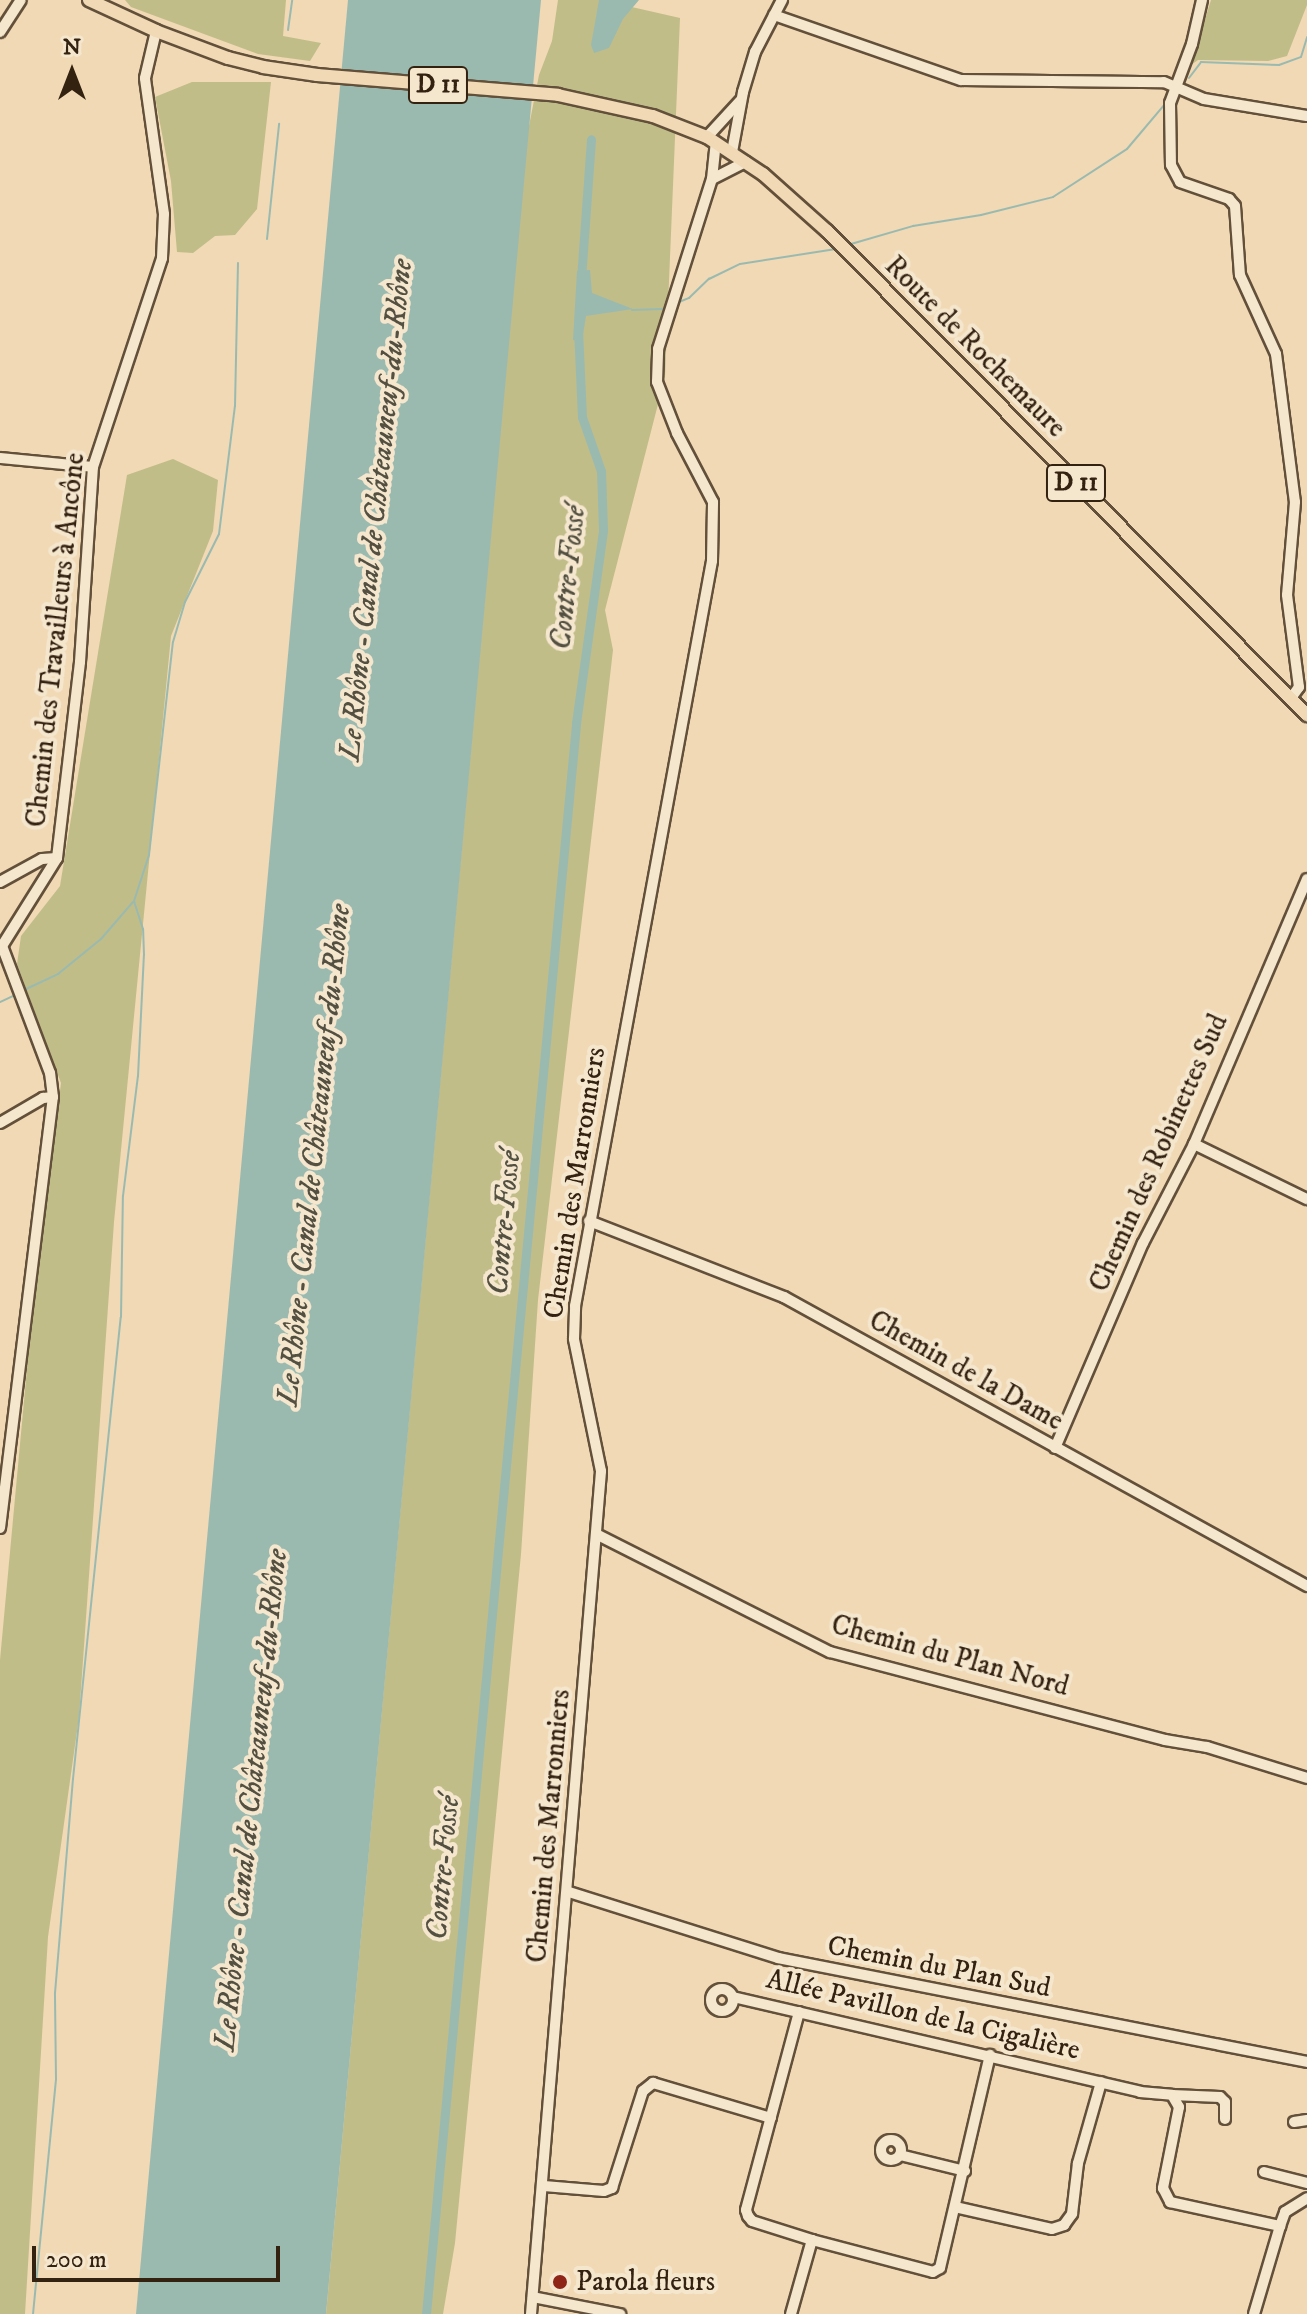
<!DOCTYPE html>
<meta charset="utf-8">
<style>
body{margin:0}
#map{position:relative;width:1307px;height:2314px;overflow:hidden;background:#f0d9b4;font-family:"IM FELL DW Pica",serif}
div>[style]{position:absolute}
.green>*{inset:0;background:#c0bd89}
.water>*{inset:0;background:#9abab0}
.stream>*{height:2px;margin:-1px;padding:0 1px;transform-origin:1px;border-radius:1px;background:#9abab0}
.canal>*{height:9px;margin:-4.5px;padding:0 4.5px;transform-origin:4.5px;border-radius:4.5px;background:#9abab0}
.roads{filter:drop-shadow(2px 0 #63503a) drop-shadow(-2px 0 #63503a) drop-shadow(0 2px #63503a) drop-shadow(0 -2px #63503a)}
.minor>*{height:10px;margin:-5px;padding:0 5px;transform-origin:5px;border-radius:5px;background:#f5e6ce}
.minor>.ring{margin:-5px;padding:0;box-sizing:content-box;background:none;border:10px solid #f5e6ce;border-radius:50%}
.major>*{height:12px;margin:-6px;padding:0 6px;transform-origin:6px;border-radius:6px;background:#f0d9b4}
.dots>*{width:22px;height:22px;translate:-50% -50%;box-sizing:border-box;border:4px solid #f5e6ce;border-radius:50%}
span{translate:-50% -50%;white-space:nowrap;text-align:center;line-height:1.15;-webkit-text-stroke:8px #f5e6ce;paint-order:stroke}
.shield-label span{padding:2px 6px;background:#f5e6ce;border:2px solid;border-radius:6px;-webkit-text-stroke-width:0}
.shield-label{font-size:26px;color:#342211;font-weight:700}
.street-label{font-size:28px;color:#342211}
.poi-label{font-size:28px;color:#342211}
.left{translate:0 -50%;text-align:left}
.water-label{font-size:30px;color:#535041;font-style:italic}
.north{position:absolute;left:32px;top:32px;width:80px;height:80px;-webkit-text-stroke:6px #f5e6ce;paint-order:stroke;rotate:0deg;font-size:22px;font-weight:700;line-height:32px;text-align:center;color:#342211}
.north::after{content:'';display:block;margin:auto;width:28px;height:36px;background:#342211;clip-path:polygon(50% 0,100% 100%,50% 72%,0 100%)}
.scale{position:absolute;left:32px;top:2246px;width:248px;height:36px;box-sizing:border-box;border:4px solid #342211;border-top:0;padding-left:10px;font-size:24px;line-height:28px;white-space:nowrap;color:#342211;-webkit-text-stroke:6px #f5e6ce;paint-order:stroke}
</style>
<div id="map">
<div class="green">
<i style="clip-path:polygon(125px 0,286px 0,283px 36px,321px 43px,310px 61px,258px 54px,131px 7px)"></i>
<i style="clip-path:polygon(558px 0,601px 0,680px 18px,665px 377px,605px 610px,613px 650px,538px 1300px,521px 1554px,455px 2243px,443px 2314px,326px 2314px,528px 131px,539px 75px,552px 41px)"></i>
<i style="clip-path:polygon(1211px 0,1307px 0,1307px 5px,1287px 56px,1268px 61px,1198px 60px,1191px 65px)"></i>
<i style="clip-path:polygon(192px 82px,271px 82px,257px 209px,235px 235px,215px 236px,193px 253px,177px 252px,171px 181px,155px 97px)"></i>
<i style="clip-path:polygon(173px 459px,218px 480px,213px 531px,171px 636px,114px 1222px,79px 1717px,48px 1937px,25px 2314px,0 2314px,0 1660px,33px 1304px,61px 1083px,17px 964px,21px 936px,60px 886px,127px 475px)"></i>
</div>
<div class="water">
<i style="clip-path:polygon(348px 0,541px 0,326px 2314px,136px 2314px)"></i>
<i style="clip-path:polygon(599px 0,639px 0,623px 19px,609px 48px,594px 53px,591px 45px)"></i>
<i style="clip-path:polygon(590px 270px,592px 293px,633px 309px,586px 316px,582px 341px,573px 340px,577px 271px)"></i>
</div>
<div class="stream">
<i style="left:288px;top:30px;width:30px;rotate:-82deg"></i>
<i style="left:1189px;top:78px;width:20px;rotate:-53deg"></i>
<i style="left:1201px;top:62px;width:78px;rotate:2.2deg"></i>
<i style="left:1279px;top:65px;width:23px;rotate:-20deg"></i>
<i style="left:1301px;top:57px;width:21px;rotate:-73deg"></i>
<i style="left:267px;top:239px;width:116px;rotate:-84deg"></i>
<i style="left:851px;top:244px;width:65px;rotate:-16.2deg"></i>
<i style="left:913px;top:226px;width:69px;rotate:-9.2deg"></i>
<i style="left:981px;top:215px;width:74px;rotate:-14deg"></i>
<i style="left:1053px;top:197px;width:88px;rotate:-33deg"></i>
<i style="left:1127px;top:149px;width:59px;rotate:-49.8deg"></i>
<i style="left:679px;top:302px;width:11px;rotate:-22deg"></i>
<i style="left:689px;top:298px;width:28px;rotate:-44deg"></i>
<i style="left:709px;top:279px;width:34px;rotate:-26deg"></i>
<i style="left:740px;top:264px;width:97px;rotate:-8.9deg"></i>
<i style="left:632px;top:310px;width:30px;rotate:-2deg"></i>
<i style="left:24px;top:990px;width:38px;rotate:-25deg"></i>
<i style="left:58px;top:974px;width:55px;rotate:-39.1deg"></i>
<i style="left:101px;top:939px;width:49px;rotate:-49.1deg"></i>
<i style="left:0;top:1002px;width:17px;rotate:-25deg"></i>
<i style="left:33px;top:2314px;width:236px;rotate:-84.4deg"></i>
<i style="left:56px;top:2079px;width:86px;rotate:-90.7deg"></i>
<i style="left:55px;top:1993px;width:215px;rotate:-85.2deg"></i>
<i style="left:73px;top:1779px;width:464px;rotate:-84.1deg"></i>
<i style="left:121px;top:1317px;width:121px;rotate:-89.1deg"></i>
<i style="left:123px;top:1196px;width:121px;rotate:-82.9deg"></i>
<i style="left:138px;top:1076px;width:121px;rotate:-87.2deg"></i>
<i style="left:144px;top:955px;width:26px;rotate:-92deg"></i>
<i style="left:143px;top:929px;width:29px;rotate:-108deg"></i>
<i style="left:134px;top:901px;width:48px;rotate:-71.9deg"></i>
<i style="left:149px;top:855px;width:214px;rotate:-83.6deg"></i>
<i style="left:173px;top:642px;width:42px;rotate:-73.3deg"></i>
<i style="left:185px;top:602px;width:76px;rotate:-63.4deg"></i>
<i style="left:219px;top:534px;width:129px;rotate:-82.9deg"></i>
<i style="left:235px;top:406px;width:143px;rotate:-88.8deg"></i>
</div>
<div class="canal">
<i style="left:581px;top:279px;width:140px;rotate:-85.9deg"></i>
<i style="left:426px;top:2314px;width:1598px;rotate:-84.61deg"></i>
<i style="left:576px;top:723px;width:195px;rotate:-82deg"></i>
<i style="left:603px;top:530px;width:59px;rotate:-91.9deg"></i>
<i style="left:601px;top:471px;width:57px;rotate:-109.4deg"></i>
<i style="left:582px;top:417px;width:87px;rotate:-92.6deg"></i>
</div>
<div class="roads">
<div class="minor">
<i style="left:1202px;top:0;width:45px;rotate:102.8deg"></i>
<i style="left:1192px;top:44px;width:63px;rotate:110.4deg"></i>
<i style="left:1170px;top:103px;width:62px;rotate:89.1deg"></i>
<i style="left:1171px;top:165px;width:19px;rotate:62deg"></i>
<i style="left:1180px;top:182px;width:52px;rotate:19.1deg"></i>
<i style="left:1229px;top:199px;width:9px;rotate:49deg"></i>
<i style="left:1235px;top:206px;width:69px;rotate:85.9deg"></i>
<i style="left:1240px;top:275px;width:87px;rotate:65.5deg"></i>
<i style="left:1276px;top:354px;width:149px;rotate:82.7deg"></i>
<i style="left:1295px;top:502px;width:93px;rotate:94.9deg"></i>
<i style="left:1287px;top:595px;width:93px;rotate:82.6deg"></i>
<i style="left:1299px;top:687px;width:14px;rotate:126deg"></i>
<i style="left:774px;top:15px;width:198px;rotate:19.2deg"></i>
<i style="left:961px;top:80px;width:203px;rotate:0.6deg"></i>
<i style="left:1164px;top:82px;width:43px;rotate:23deg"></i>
<i style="left:1204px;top:99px;width:104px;rotate:9.4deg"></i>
<i style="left:0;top:32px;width:38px;rotate:-57deg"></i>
<i style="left:707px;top:137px;width:49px;rotate:-47.5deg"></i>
<i style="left:732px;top:152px;width:61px;rotate:-79.6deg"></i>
<i style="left:743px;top:92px;width:42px;rotate:-73.3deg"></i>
<i style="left:755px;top:52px;width:59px;rotate:-62.6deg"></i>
<i style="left:712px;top:179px;width:38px;rotate:-27deg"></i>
<i style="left:0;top:458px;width:93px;rotate:5.5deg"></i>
<i style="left:0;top:882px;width:48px;rotate:-28.7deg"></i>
<i style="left:42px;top:859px;width:15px;rotate:-4deg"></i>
<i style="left:0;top:1123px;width:50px;rotate:-30.2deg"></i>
<i style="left:43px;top:1098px;width:10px;rotate:-6deg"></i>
<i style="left:1194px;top:1144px;width:126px;rotate:26deg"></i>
<i style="left:589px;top:1221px;width:209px;rotate:21.3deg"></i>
<i style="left:784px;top:1297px;width:598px;rotate:28.92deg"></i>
<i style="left:1055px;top:1448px;width:223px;rotate:-66.8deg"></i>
<i style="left:1143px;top:1243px;width:111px;rotate:-62.7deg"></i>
<i style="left:1194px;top:1144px;width:288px;rotate:-66.9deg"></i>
<i style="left:0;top:1528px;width:434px;rotate:-83deg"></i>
<i style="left:53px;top:1097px;width:24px;rotate:-97deg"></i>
<i style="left:50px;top:1073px;width:136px;rotate:-110.7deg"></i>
<i style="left:2px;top:946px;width:104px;rotate:-58deg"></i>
<i style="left:57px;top:858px;width:197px;rotate:-83.3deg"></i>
<i style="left:80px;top:662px;width:195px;rotate:-86.2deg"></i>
<i style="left:93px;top:467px;width:220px;rotate:-71.7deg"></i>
<i style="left:162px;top:258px;width:44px;rotate:-87.4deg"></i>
<i style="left:164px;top:214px;width:137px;rotate:-98deg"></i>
<i style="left:145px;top:78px;width:48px;rotate:-76.8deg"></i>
<i style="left:598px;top:1535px;width:260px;rotate:26.8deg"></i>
<i style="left:830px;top:1652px;width:346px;rotate:14.7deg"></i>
<i style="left:1165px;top:1740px;width:43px;rotate:9.5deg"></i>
<i style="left:1207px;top:1747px;width:105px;rotate:17.2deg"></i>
<i style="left:569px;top:1892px;width:219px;rotate:17.5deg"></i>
<i style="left:778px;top:1958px;width:539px;rotate:11.12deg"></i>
<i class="ring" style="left:711px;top:1989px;width:12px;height:12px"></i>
<i style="left:733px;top:1997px;width:418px;rotate:13.1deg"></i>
<i style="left:1140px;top:2092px;width:32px;rotate:5deg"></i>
<i style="left:1172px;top:2095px;width:14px;rotate:60deg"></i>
<i style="left:1179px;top:2107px;width:83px;rotate:101.2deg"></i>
<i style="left:1163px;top:2188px;width:16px;rotate:63deg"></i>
<i style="left:1170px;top:2202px;width:113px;rotate:12.3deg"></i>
<i style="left:1280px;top:2226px;width:15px;rotate:-70deg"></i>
<i style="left:1285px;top:2212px;width:26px;rotate:-32deg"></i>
<i style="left:799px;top:2012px;width:205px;rotate:105deg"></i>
<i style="left:746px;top:2210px;width:6px;rotate:72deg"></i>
<i style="left:748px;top:2216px;width:6px;rotate:51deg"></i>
<i style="left:752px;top:2221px;width:63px;rotate:17.6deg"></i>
<i style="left:812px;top:2240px;width:125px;rotate:14.8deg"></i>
<i style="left:933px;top:2272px;width:8px;rotate:-30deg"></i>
<i style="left:940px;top:2268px;width:219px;rotate:-76.8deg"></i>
<i style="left:1172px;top:2095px;width:48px;rotate:2.4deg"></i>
<i style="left:1220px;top:2097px;width:7px;rotate:45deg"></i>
<i style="left:1225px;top:2102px;width:17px;rotate:90deg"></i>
<i style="left:1294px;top:2122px;width:13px;rotate:-9deg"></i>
<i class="ring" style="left:881px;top:2140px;width:10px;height:10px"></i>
<i style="left:900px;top:2155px;width:67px;rotate:13.8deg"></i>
<i style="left:1264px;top:2172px;width:44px;rotate:14.3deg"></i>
<i style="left:544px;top:2186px;width:60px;rotate:4.8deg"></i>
<i style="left:604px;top:2191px;width:9px;rotate:-21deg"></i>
<i style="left:612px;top:2188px;width:102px;rotate:-72.3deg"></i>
<i style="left:643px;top:2091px;width:13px;rotate:-39deg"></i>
<i style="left:653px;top:2083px;width:123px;rotate:16.5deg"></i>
<i style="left:955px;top:2207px;width:99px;rotate:12.8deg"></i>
<i style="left:1052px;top:2229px;width:13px;rotate:-18deg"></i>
<i style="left:1064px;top:2225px;width:14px;rotate:-54deg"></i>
<i style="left:1072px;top:2214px;width:51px;rotate:-83.3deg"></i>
<i style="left:1078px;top:2163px;width:84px;rotate:-74.1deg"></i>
<i style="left:533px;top:2297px;width:89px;rotate:11.1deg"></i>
<i style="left:531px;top:2314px;width:846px;rotate:-85.25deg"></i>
<i style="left:601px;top:1471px;width:135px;rotate:-101.6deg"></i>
<i style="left:574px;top:1339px;width:33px;rotate:-88deg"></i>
<i style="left:575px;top:1306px;width:757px;rotate:-79.58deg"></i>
<i style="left:712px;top:561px;width:59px;rotate:-89deg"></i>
<i style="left:713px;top:502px;width:78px;rotate:-117.6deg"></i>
<i style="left:677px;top:433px;width:55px;rotate:-111.4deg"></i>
<i style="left:657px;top:382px;width:33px;rotate:-88deg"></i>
<i style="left:658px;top:349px;width:178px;rotate:-72.4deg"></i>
<i style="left:712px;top:179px;width:37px;rotate:-84deg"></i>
<i style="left:791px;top:2314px;width:77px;rotate:-74.2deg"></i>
<i style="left:1254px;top:2314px;width:92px;rotate:-73.5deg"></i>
</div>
<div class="major">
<i style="left:89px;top:0;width:74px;rotate:24.8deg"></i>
<i style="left:156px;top:31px;width:77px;rotate:20.6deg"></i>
<i style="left:228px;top:58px;width:36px;rotate:14deg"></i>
<i style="left:263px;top:67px;width:55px;rotate:8.4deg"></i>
<i style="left:317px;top:75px;width:242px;rotate:4.7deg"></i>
<i style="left:558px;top:95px;width:97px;rotate:12.5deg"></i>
<i style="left:653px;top:116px;width:58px;rotate:21.3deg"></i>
<i style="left:707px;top:137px;width:67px;rotate:33.5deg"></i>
<i style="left:763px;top:174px;width:86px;rotate:41.7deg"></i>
<i style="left:827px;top:231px;width:682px;rotate:45.24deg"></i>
</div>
</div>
<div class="dots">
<i style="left:560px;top:2282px;background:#8f2418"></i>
</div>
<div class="shield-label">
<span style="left:438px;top:85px">D 11</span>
<span style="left:1076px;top:483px">D 11</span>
</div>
<div class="street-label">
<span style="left:975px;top:347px;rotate:45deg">Route de Rochemaure</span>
<span style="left:56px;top:640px;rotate:-84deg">Chemin des Travailleurs à Ancône</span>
<span style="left:1159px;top:1153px;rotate:-66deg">Chemin des Robinettes Sud</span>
<span style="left:575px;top:1183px;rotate:-81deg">Chemin des Marronniers</span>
<span style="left:966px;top:1371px;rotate:29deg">Chemin de la Dame</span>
<span style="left:950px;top:1656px;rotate:15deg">Chemin du Plan Nord</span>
<span style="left:549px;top:1826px;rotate:-85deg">Chemin des Marronniers</span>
<span style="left:939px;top:1967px;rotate:11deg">Chemin du Plan Sud</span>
<span style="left:923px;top:2015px;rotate:13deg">Allée Pavillon de la Cigalière</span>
</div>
<div class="poi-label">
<span class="left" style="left:576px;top:2282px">Parola fleurs</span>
</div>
<div class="water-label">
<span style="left:377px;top:510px;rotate:-84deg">Le Rhône - Canal de Châteauneuf-du-Rhône</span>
<span style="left:569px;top:578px;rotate:-84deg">Contre-Fossé</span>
<span style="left:315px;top:1155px;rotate:-84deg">Le Rhône - Canal de Châteauneuf-du-Rhône</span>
<span style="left:505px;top:1223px;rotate:-85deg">Contre-Fossé</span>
<span style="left:252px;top:1800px;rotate:-84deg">Le Rhône - Canal de Châteauneuf-du-Rhône</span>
<span style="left:444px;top:1868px;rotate:-85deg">Contre-Fossé</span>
</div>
<div class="north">N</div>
<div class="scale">200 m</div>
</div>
